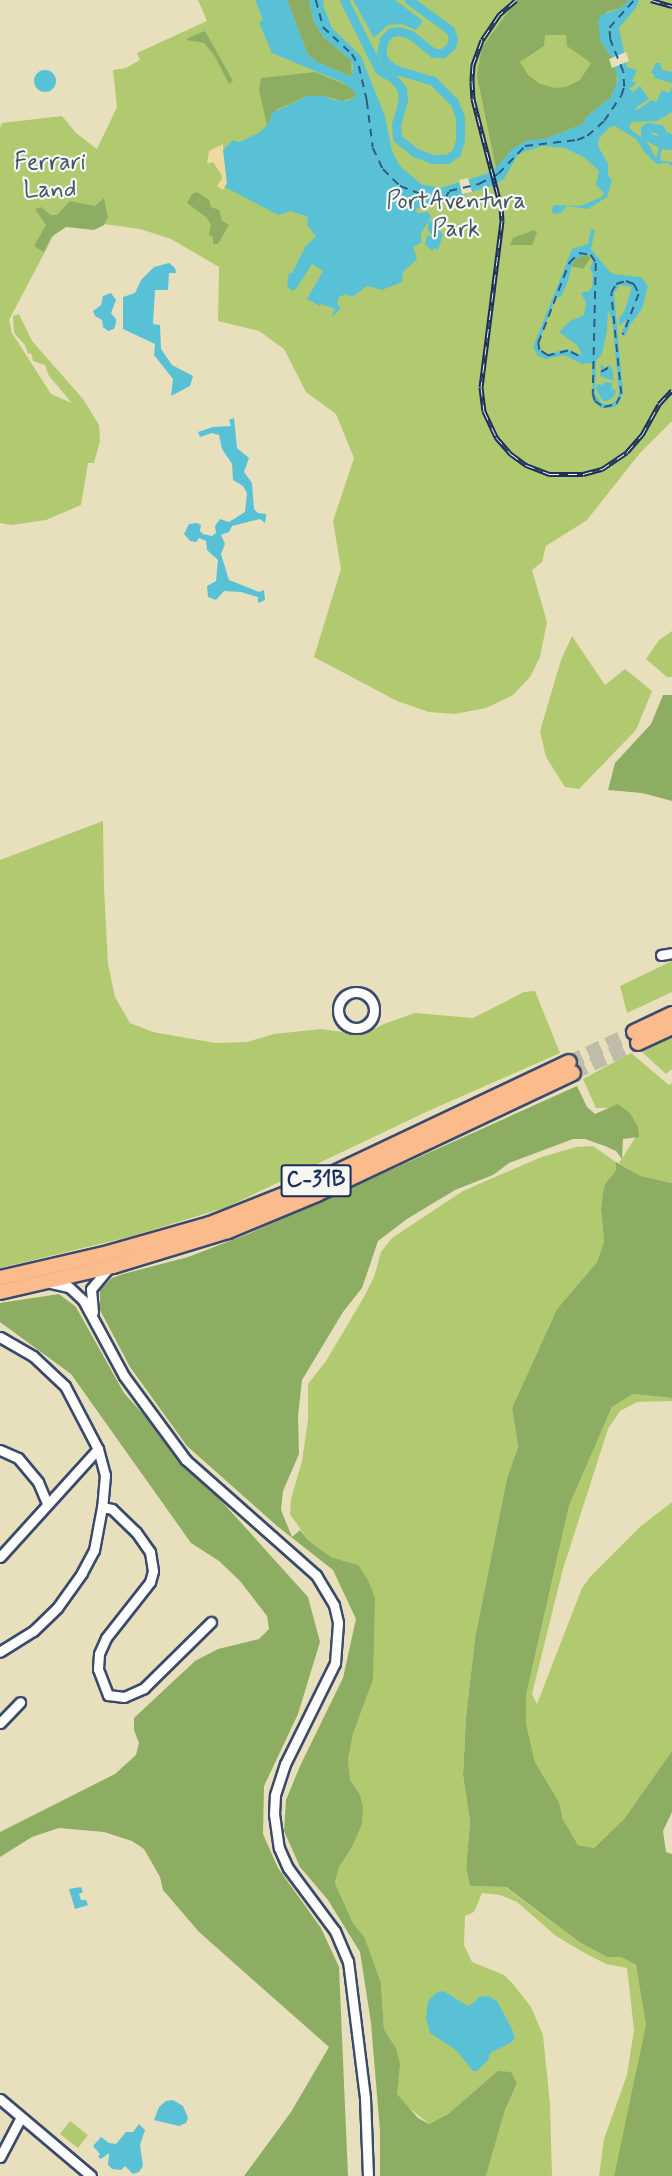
<!DOCTYPE html>
<style>
body{margin:0}
#map{position:relative;width:672px;height:2176px;overflow:hidden;background:#e8e0bd;font-family:Mynerve,sans-serif}
div>[style]{position:absolute}
.green>*{inset:0;background:#b2ca6f}
.forest>*{inset:0;background:#8dae62}
.sand>*{inset:0;background:#eeda9e}
.water>*{inset:0;background:#59c1d6}
.round{border-radius:50%}
.pier>*{inset:0;background:#e8e0bd}
.canal>*{height:9px;margin:-4.5px;padding:0 4.5px;transform-origin:4.5px;border-radius:4.5px;background:#59c1d6}
.ferry>*{height:1.5px;margin-top:-0.75px;transform-origin:0;background:repeating-linear-gradient(90deg,#2e5b82 0 8px,transparent 0 14px)}
.highway-tunnel>*{height:14px;margin-top:-7px;transform-origin:0;background:repeating-linear-gradient(90deg,#bfbdaa 0 14px,transparent 0 21px)}
.roads{filter:drop-shadow(2px 0 #3a4a6c) drop-shadow(-2px 0 #3a4a6c) drop-shadow(0 2px #3a4a6c) drop-shadow(0 -2px #3a4a6c)}
.minor>*{height:9px;margin:-4.5px;padding:0 4.5px;transform-origin:4.5px;border-radius:4.5px;background:#fff}
.minor>.ring{margin:-4.5px;padding:0;box-sizing:content-box;background:none;border:9px solid #fff;border-radius:50%}
.highway>*{height:14px;margin:-7px;padding:0 7px;transform-origin:7px;border-radius:7px;background:#fbbb8c}
.rail>*{height:5px;margin-top:-2.5px;transform-origin:0;background:repeating-linear-gradient(90deg,#f6f6f2 0 9px,#1b2f5e 0 18px);box-sizing:border-box;border-block:2px solid #1b2f5e}
span{translate:-50% -50%;white-space:nowrap;text-align:center;line-height:1.15;-webkit-text-stroke:4.5px #f6f6f2;paint-order:stroke}
.shield-label span{padding:2px 4px;background:#f6f6f2;border:2px solid;border-radius:4px;-webkit-text-stroke-width:0}
.shield-label{font-size:22px;color:#1b2f5e;font-weight:700}
.park-label{font-size:24px;color:#415662}
</style>
<div id="map">
<div class="green">
<i style="clip-path:polygon(198px 0,672px 0,672px 421px,640px 453px,587px 520px,546px 546px,542px 562px,532px 570px,547px 622px,540px 657px,530px 677px,513px 695px,486px 708px,455px 714px,429px 712px,397px 701px,314px 657px,341px 569px,333px 521px,354px 458px,336px 414px,306px 392px,284px 349px,259px 331px,218px 321px,219px 267px,171px 239px,140px 229px,104px 224px,66px 226px,57px 229px,9px 320px,12px 333px,51px 394px,72px 403px,49px 376px,45px 365px,33px 361px,31px 353px,28px 354px,25px 345px,14px 333px,13px 316px,19px 314px,32px 341px,83px 399px,99px 425px,100px 441px,94px 463px,88px 463px,81px 505px,46px 520px,12px 525px,0 523px,0 128px,2px 123px,62px 116px,76px 133px,97px 149px,117px 107px,113px 70px,126px 68px,140px 60px,137px 53px,207px 21px)"></i>
<i style="clip-path:polygon(672px 631px,672px 677px,667px 677px,646px 659px,659px 640px)"></i>
<i style="clip-path:polygon(572px 636px,605px 685px,625px 669px,652px 691px,636px 730px,579px 789px,565px 787px,546px 757px,540px 731px,561px 660px)"></i>
<i style="clip-path:polygon(103px 821px,104px 887px,108px 964px,115px 997px,130px 1023px,153px 1032px,215px 1043px,247px 1042px,274px 1034px,321px 1029px,363px 1035px,384px 1024px,415px 1013px,473px 1018px,524px 992px,535px 991px,560px 1053px,426px 1112px,227px 1207px,129px 1237px,0 1268px,0 860px)"></i>
<i style="clip-path:polygon(672px 961px,672px 992px,627px 1013px,620px 986px)"></i>
<i style="clip-path:polygon(672px 1037px,672px 1069px,666px 1074px,642px 1052px)"></i>
<i style="clip-path:polygon(631px 1053px,669px 1085px,672px 1083px,672px 1183px,641px 1176px,619px 1163px,635px 1138px,620px 1108px,596px 1108px,583px 1079px)"></i>
<i style="clip-path:polygon(593px 1146px,616px 1162px,616px 1170px,605px 1184px,603px 1192px,601px 1209px,604px 1241px,597px 1262px,557px 1309px,512px 1408px,518px 1447px,507px 1478px,475px 1638px,466px 1717px,463px 1775px,470px 1821px,466px 1869px,470px 1886px,505px 1887px,579px 1942px,607px 1957px,621px 1957px,636px 1965px,647px 2025px,614px 2176px,599px 2176px,604px 2139px,627px 2075px,634px 2030px,627px 1968px,606px 1964px,583px 1952px,556px 1936px,517px 1902px,500px 1895px,482px 1893px,474px 1912px,465px 1916px,464px 1945px,472px 1962px,504px 1975px,513px 1984px,531px 2007px,543px 2035px,550px 2104px,552px 2176px,486px 2176px,505px 2110px,517px 2085px,498px 2072px,448px 2114px,429px 2124px,403px 2103px,397px 2095px,396px 2048px,384px 2029px,381px 1983px,365px 1938px,353px 1923px,335px 1883px,339px 1866px,352px 1847px,359px 1793px,349px 1780px,348px 1761px,353px 1734px,373px 1680px,373px 1634px,358px 1565px,331px 1557px,308px 1540px,290px 1514px,291px 1499px,302px 1461px,308px 1420px,308px 1384px,326px 1361px,364px 1297px,374px 1277px,381px 1252px,392px 1238px,463px 1191px,539px 1158px,576px 1147px)"></i>
<i style="clip-path:polygon(633px 1394px,672px 1398px,672px 1401px,637px 1402px,620px 1411px,608px 1429px,563px 1569px,532px 1694px,537px 1704px,582px 1588px,590px 1577px,641px 1526px,672px 1502px,672px 1751px,624px 1819px,594px 1848px,578px 1845px,563px 1819px,559px 1802px,535px 1762px,526px 1723px,526px 1696px,569px 1506px,612px 1407px)"></i>
<i style="clip-path:polygon(70px 2121px,88px 2135px,78px 2148px,60px 2134px)"></i>
</div>
<div class="forest">
<i style="clip-path:polygon(287px 0,309px 0,314px 22px,324px 38px,351px 60px,352px 77px,317px 62px,308px 55px)"></i>
<i style="clip-path:polygon(evenodd,517px 0,629px 0,621px 8px,606px 12px,600px 40px,612px 58px,617px 73px,616px 85px,611px 97px,586px 117px,583px 124px,548px 138px,504px 160px,496px 168px,477px 76px,482px 47px,517px 0,545px 35px,566px 35px,567px 46px,591px 63px,580px 80px,566px 87px,555px 88px,540px 84px,528px 75px,520px 62px,544px 46px,545px 35px)"></i>
<i style="clip-path:polygon(205px 31px,233px 81px,229px 84px,214px 55px,204px 43px,187px 40px,188px 38px)"></i>
<i style="clip-path:polygon(315px 72px,349px 86px,355px 92px,356px 97px,342px 101px,324px 96px,307px 96px,276px 110px,267px 125px,259px 90px,261px 78px)"></i>
<i style="clip-path:polygon(197px 192px,209px 200px,211px 207px,219px 210px,222px 221px,229px 225px,218px 244px,213px 244px,213px 237px,209px 235px,211px 225px,207px 218px,187px 203px,192px 194px)"></i>
<i style="clip-path:polygon(104px 198px,108px 217px,104px 225px,94px 230px,66px 227px,51px 237px,44px 252px,34px 246px,46px 225px,35px 209px,41px 207px,51px 215px,57px 215px,70px 201px,95px 206px)"></i>
<i style="clip-path:polygon(534px 230px,537px 233px,532px 245px,510px 245px,513px 238px)"></i>
<i style="clip-path:polygon(586px 255px,591px 257px,583px 269px,571px 266px,577px 257px)"></i>
<i style="clip-path:polygon(663px 695px,672px 695px,672px 801px,642px 793px,608px 790px,615px 763px,651px 724px)"></i>
<i style="clip-path:polygon(577px 1086px,587px 1107px,595px 1114px,618px 1104px,630px 1113px,638px 1127px,639px 1137px,623px 1139px,622px 1159px,616px 1151px,605px 1146px,585px 1139px,573px 1139px,509px 1163px,493px 1175px,455px 1190px,407px 1219px,378px 1241px,362px 1288px,343px 1312px,302px 1380px,298px 1416px,299px 1454px,283px 1491px,281px 1510px,292px 1537px,300px 1530px,308px 1540px,331px 1557px,358px 1565px,368px 1580px,375px 1598px,373px 1680px,353px 1734px,348px 1761px,350px 1780px,359px 1793px,363px 1806px,362px 1824px,352px 1847px,339px 1867px,335px 1883px,353px 1923px,365px 1938px,381px 1983px,384px 2029px,396px 2048px,400px 2064px,397px 2094px,418px 2118px,429px 2124px,448px 2114px,498px 2071px,511px 2072px,517px 2084px,505px 2110px,486px 2176px,380px 2176px,380px 2131px,371px 2023px,360px 1952px,328px 1900px,300px 1867px,284px 1831px,286px 1800px,300px 1766px,343px 1678px,356px 1619px,333px 1570px,277px 1526px,187px 1446px,130px 1367px,100px 1310px,100px 1290px,112px 1278px,123px 1274px,188px 1257px,248px 1234px)"></i>
<i style="clip-path:polygon(616px 1162px,641px 1176px,672px 1183px,672px 1398px,633px 1394px,612px 1407px,569px 1506px,526px 1696px,526px 1723px,535px 1762px,559px 1802px,563px 1819px,578px 1845px,594px 1848px,624px 1819px,672px 1751px,672px 1812px,663px 1831px,666px 1852px,672px 1854px,672px 2176px,614px 2176px,646px 2025px,636px 1965px,621px 1957px,607px 1957px,579px 1942px,506px 1887px,470px 1886px,466px 1869px,470px 1821px,463px 1775px,466px 1717px,475px 1638px,507px 1478px,518px 1447px,512px 1408px,557px 1309px,597px 1262px,604px 1241px,601px 1209px,603px 1192px,605px 1184px,616px 1170px)"></i>
<i style="clip-path:polygon(59px 1294px,76px 1307px,124px 1393px,308px 1597px,320px 1642px,298px 1714px,264px 1786px,263px 1834px,278px 1868px,321px 1928px,339px 1967px,348px 2176px,244px 2176px,291px 2112px,329px 2047px,199px 1932px,163px 1890px,160px 1877px,144px 1849px,132px 1841px,104px 1832px,59px 1828px,32px 1837px,0 1857px,0 1832px,115px 1774px,136px 1755px,139px 1743px,134px 1730px,134px 1718px,195px 1661px,218px 1649px,259px 1639px,269px 1629px,267px 1616px,240px 1581px,219px 1561px,191px 1543px,71px 1374px,0 1322px,0 1303px)"></i>
</div>
<div class="sand">
<i style="clip-path:polygon(223px 144px,227px 183px,223px 190px,217px 186px,222px 179px,221px 174px,213px 162px,207px 164px,209px 151px)"></i>
</div>
<div class="water">
<i style="clip-path:polygon(255px 0,287px 0,308px 55px,317px 62px,352px 77px,353px 65px,349px 58px,324px 38px,314px 22px,309px 0,324px 0,323px 5px,332px 28px,361px 56px,385px 116px,392px 151px,400px 166px,421px 184px,440px 188px,486px 174px,496px 168px,512px 149px,526px 141px,548px 138px,583px 124px,586px 117px,611px 97px,618px 79px,612px 58px,600px 40px,598px 22px,601px 15px,621px 8px,629px 0,639px 0,636px 8px,619px 28px,627px 67px,637px 70px,632px 81px,637px 83px,629px 89px,633px 92px,640px 86px,649px 99px,635px 108px,637px 110px,652px 100px,656px 102px,662px 90px,669px 93px,672px 86px,672px 112px,657px 121px,631px 122px,629px 128px,647px 142px,656px 158px,659px 147px,672px 148px,662px 149px,660px 158px,662px 161px,672px 162px,672px 166px,668px 163px,657px 164px,645px 153px,636px 139px,615px 126px,610px 127px,599px 138px,598px 146px,608px 164px,608px 175px,612px 180px,607px 197px,588px 209px,567px 206px,561px 213px,554px 214px,551px 210px,554px 205px,580px 206px,602px 197px,604px 193px,596px 185px,599px 171px,585px 158px,565px 148px,542px 146px,523px 152px,517px 156px,504px 179px,492px 186px,416px 209px,417px 213px,428px 212px,431px 217px,421px 233px,421px 243px,413px 247px,417px 259px,403px 272px,402px 282px,382px 290px,367px 286px,352px 297px,346px 294px,339px 297px,337px 304px,341px 308px,331px 318px,335px 309px,321px 304px,320px 306px,307px 299px,323px 271px,312px 264px,296px 289px,292px 291px,287px 286px,289px 273px,292px 273px,305px 247px,316px 236px,307px 225px,308px 217px,291px 211px,278px 215px,225px 187px,227px 183px,223px 150px,233px 140px,239px 142px,259px 133px,269px 123px,272px 113px,299px 100px,307px 96px,324px 96px,333px 100px,347px 101px,356px 97px,355px 92px,344px 83px,272px 53px,259px 22px,263px 20px)"></i>
<i style="clip-path:polygon(353px 0,395px 0,423px 21px,416px 30px,402px 24px,388px 25px,374px 38px)"></i>
<i style="clip-path:polygon(656px 63px,660px 63px,662px 70px,672px 72px,672px 83px,654px 78px,655px 75px,651px 73px)"></i>
<i class="round" style="left:34px;top:70px;width:22px;height:22px"></i>
<i style="clip-path:polygon(432px 220px,443px 235px,439px 247px,437px 250px,433px 248px,433px 251px,425px 245px,427px 235px,433px 237px,428px 230px,428px 222px)"></i>
<i style="clip-path:polygon(evenodd,591px 229px,595px 230px,591px 249px,608px 270px,613px 274px,641px 277px,648px 286px,642px 309px,630px 325px,625px 336px,621px 334px,627px 320px,619px 326px,619px 318px,624px 312px,632px 287px,620px 285px,614px 293px,623px 393px,618px 405px,611px 408px,601px 408px,593px 401px,592px 363px,582px 364px,564px 355px,546px 359px,538px 356px,533px 347px,572px 249px,588px 244px,591px 229px,585px 254px,594px 260px,590px 267px,593px 275px,592px 287px,589px 291px,581px 293px,586px 303px,584px 315px,570px 321px,559px 332px,578px 346px,582px 355px,567px 349px,548px 354px,541px 350px,539px 344px,545px 326px,556px 297px,561px 297px,568px 281px,573px 261px,585px 254px,591px 229px,608px 310px,612px 319px,619px 393px,616px 401px,609px 405px,601px 403px,595px 393px,596px 361px,602px 354px,607px 331px,608px 310px)"></i>
<i style="clip-path:polygon(169px 263px,175px 268px,176px 273px,169px 273px,168px 290px,155px 290px,153px 324px,160px 325px,161px 349px,172px 365px,193px 376px,190px 386px,171px 396px,173px 379px,154px 355px,155px 344px,123px 329px,123px 297px,135px 293px,141px 280px,154px 267px)"></i>
<i style="clip-path:polygon(111px 293px,116px 300px,111px 313px,116px 319px,116px 323px,114px 329px,108px 331px,103px 327px,102px 320px,95px 316px,93px 311px,101px 305px,103px 296px)"></i>
<i style="clip-path:polygon(601px 364px,605px 368px,609px 365px,612px 368px,614px 381px,600px 376px)"></i>
<i style="clip-path:polygon(604px 382px,613px 383px,611px 388px,616px 391px,614px 396px,608px 401px,603px 401px,596px 389px,597px 384px,603px 385px)"></i>
<i style="clip-path:polygon(234px 418px,237px 448px,249px 458px,244px 472px,252px 483px,254px 509px,258px 513px,266px 514px,266px 517px,265px 523px,260px 519px,232px 526px,229px 532px,221px 535px,225px 544px,221px 554px,229px 580px,259px 592px,264px 590px,265px 600px,258px 603px,258px 597px,241px 592px,224px 591px,216px 600px,208px 597px,207px 586px,216px 581px,218px 560px,207px 550px,206px 541px,199px 538px,196px 542px,190px 541px,184px 534px,189px 524px,197px 523px,201px 525px,200px 531px,203px 534px,212px 536px,216px 533px,215px 526px,220px 519px,229px 522px,245px 512px,247px 493px,243px 486px,233px 480px,232px 464px,222px 449px,219px 435px,212px 433px,200px 437px,198px 432px,213px 427px,231px 426px,229px 420px)"></i>
<i style="clip-path:polygon(81px 1887px,83px 1892px,79px 1894px,81px 1900px,86px 1900px,88px 1905px,75px 1909px,69px 1889px)"></i>
<i style="clip-path:polygon(443px 1991px,468px 2006px,475px 2002px,478px 1997px,488px 1996px,497px 2001px,512px 2029px,515px 2038px,510px 2043px,490px 2053px,488px 2060px,477px 2071px,473px 2071px,456px 2050px,430px 2033px,426px 2018px,428px 2001px,436px 1993px)"></i>
<i style="clip-path:polygon(173px 2100px,183px 2106px,188px 2118px,186px 2123px,179px 2126px,154px 2120px,159px 2107px,166px 2101px)"></i>
<i style="clip-path:polygon(139px 2124px,145px 2130px,140px 2145px,143px 2166px,139px 2172px,133px 2174px,125px 2166px,121px 2170px,112px 2169px,108px 2165px,109px 2153px,101px 2159px,98px 2157px,100px 2154px,93px 2146px,101px 2137px,109px 2143px,116px 2144px,126px 2132px,133px 2132px)"></i>
</div>
<div class="pier">
<i style="clip-path:polygon(626px 52px,629px 61px,612px 68px,609px 59px)"></i>
<i style="clip-path:polygon(468px 178px,472px 192px,462px 194px,459px 180px)"></i>
</div>
<div class="canal">
<i style="left:344px;top:0;width:78px;rotate:63.4deg"></i>
<i style="left:379px;top:70px;width:16px;rotate:30deg"></i>
<i style="left:393px;top:78px;width:14px;rotate:51deg"></i>
<i style="left:402px;top:89px;width:11px;rotate:85deg"></i>
<i style="left:403px;top:100px;width:25px;rotate:106deg"></i>
<i style="left:396px;top:124px;width:14px;rotate:86deg"></i>
<i style="left:397px;top:138px;width:22px;rotate:39deg"></i>
<i style="left:414px;top:152px;width:19px;rotate:21deg"></i>
<i style="left:432px;top:159px;width:15px"></i>
<i style="left:447px;top:159px;width:11px;rotate:-34deg"></i>
<i style="left:456px;top:153px;width:14px;rotate:-73deg"></i>
<i style="left:460px;top:140px;width:23px;rotate:-90deg"></i>
<i style="left:460px;top:117px;width:16px;rotate:-112deg"></i>
<i style="left:454px;top:102px;width:30px;rotate:-135deg"></i>
<i style="left:433px;top:81px;width:38px;rotate:-163deg"></i>
<i style="left:397px;top:70px;width:13px;rotate:-148deg"></i>
<i style="left:386px;top:63px;width:11px;rotate:-117deg"></i>
<i style="left:381px;top:53px;width:14px;rotate:-78deg"></i>
<i style="left:384px;top:39px;width:10px;rotate:-45deg"></i>
<i style="left:391px;top:32px;width:8px;rotate:-7deg"></i>
<i style="left:399px;top:31px;width:13px;rotate:18deg"></i>
<i style="left:411px;top:35px;width:28px;rotate:39deg"></i>
<i style="left:433px;top:53px;width:10px"></i>
<i style="left:443px;top:53px;width:11px;rotate:-41deg"></i>
<i style="left:451px;top:46px;width:8px;rotate:-76deg"></i>
<i style="left:453px;top:38px;width:9px;rotate:-111deg"></i>
<i style="left:450px;top:30px;width:51px;rotate:-143.8deg"></i>
<i style="left:648px;top:127px;width:12px;rotate:9deg"></i>
<i style="left:660px;top:129px;width:5px;rotate:68deg"></i>
<i style="left:662px;top:134px;width:10px;rotate:29deg"></i>
<i style="left:671px;top:139px;width:6px;rotate:90deg"></i>
<i style="left:671px;top:145px;width:9px;rotate:-174deg"></i>
<i style="left:662px;top:144px;width:19px;rotate:-152deg"></i>
<i style="left:645px;top:135px;width:6px;rotate:-90deg"></i>
<i style="left:645px;top:129px;width:4px;rotate:-34deg"></i>
</div>
<div class="ferry">
<i style="left:316px;top:0;width:28px;rotate:75deg"></i>
<i style="left:323px;top:27px;width:40px;rotate:43deg"></i>
<i style="left:352px;top:54px;width:14px;rotate:60deg"></i>
<i style="left:359px;top:66px;width:36px;rotate:77deg"></i>
<i style="left:367px;top:101px;width:47px;rotate:82.7deg"></i>
<i style="left:373px;top:148px;width:23px;rotate:65deg"></i>
<i style="left:383px;top:169px;width:24px;rotate:45deg"></i>
<i style="left:400px;top:186px;width:22px;rotate:21deg"></i>
<i style="left:421px;top:194px;width:16px"></i>
<i style="left:437px;top:194px;width:9px;rotate:32deg"></i>
<i style="left:445px;top:199px;width:9px;rotate:-63deg"></i>
<i style="left:449px;top:191px;width:31px;rotate:-13deg"></i>
<i style="left:479px;top:184px;width:21px;rotate:-28deg"></i>
<i style="left:498px;top:174px;width:39px;rotate:-46deg"></i>
<i style="left:525px;top:146px;width:52px;rotate:-6.6deg"></i>
<i style="left:577px;top:140px;width:11px;rotate:-22deg"></i>
<i style="left:587px;top:136px;width:23px;rotate:-41deg"></i>
<i style="left:604px;top:121px;width:30px;rotate:-56deg"></i>
<i style="left:621px;top:96px;width:9px;rotate:-72deg"></i>
<i style="left:624px;top:87px;width:15px;rotate:-94deg"></i>
<i style="left:623px;top:72px;width:35px;rotate:-112deg"></i>
<i style="left:610px;top:39px;width:11px;rotate:-95deg"></i>
<i style="left:609px;top:28px;width:38px;rotate:-48deg"></i>
<i style="left:578px;top:356px;width:11px;rotate:-153deg"></i>
<i style="left:568px;top:351px;width:21px;rotate:166deg"></i>
<i style="left:548px;top:356px;width:11px;rotate:-146deg"></i>
<i style="left:539px;top:350px;width:7px;rotate:-98deg"></i>
<i style="left:538px;top:343px;width:86px;rotate:-68.8deg"></i>
<i style="left:569px;top:263px;width:14px;rotate:-45deg"></i>
<i style="left:579px;top:253px;width:12px;rotate:9deg"></i>
<i style="left:591px;top:255px;width:9px;rotate:58deg"></i>
<i style="left:596px;top:263px;width:131px;rotate:91.3deg"></i>
<i style="left:593px;top:394px;width:7px;rotate:74deg"></i>
<i style="left:595px;top:401px;width:11px;rotate:34deg"></i>
<i style="left:604px;top:407px;width:12px;rotate:-14deg"></i>
<i style="left:616px;top:404px;width:11px;rotate:-63deg"></i>
<i style="left:621px;top:394px;width:101px;rotate:-95.7deg"></i>
<i style="left:611px;top:293px;width:10px;rotate:-61deg"></i>
<i style="left:616px;top:284px;width:10px;rotate:-17deg"></i>
<i style="left:626px;top:281px;width:9px;rotate:21deg"></i>
<i style="left:634px;top:284px;width:11px;rotate:63deg"></i>
<i style="left:639px;top:294px;width:44px;rotate:111.3deg"></i>
<i style="left:601px;top:372px;width:12px;rotate:-31deg"></i>
</div>
<div class="highway-tunnel">
<i style="left:569px;top:1062px;width:72px;rotate:-24.8deg"></i>
<i style="left:573px;top:1073px;width:72px;rotate:-24.8deg"></i>
</div>
<div class="roads">
<div class="minor">
<i style="left:661px;top:955px;width:11px;rotate:-10deg"></i>
<i class="ring" style="left:338px;top:992px;width:27px;height:27px"></i>
<i style="left:51px;top:1283px;width:18px;rotate:13deg"></i>
<i style="left:69px;top:1287px;width:19px;rotate:43deg"></i>
<i style="left:83px;top:1300px;width:86px;rotate:61.7deg"></i>
<i style="left:124px;top:1376px;width:104px;rotate:53.6deg"></i>
<i style="left:186px;top:1460px;width:174px;rotate:41.5deg"></i>
<i style="left:316px;top:1575px;width:35px;rotate:59deg"></i>
<i style="left:334px;top:1605px;width:18px;rotate:77deg"></i>
<i style="left:338px;top:1623px;width:40px;rotate:94.3deg"></i>
<i style="left:335px;top:1663px;width:113px;rotate:116.3deg"></i>
<i style="left:285px;top:1764px;width:33px;rotate:108deg"></i>
<i style="left:275px;top:1795px;width:19px;rotate:93deg"></i>
<i style="left:274px;top:1814px;width:34px;rotate:82deg"></i>
<i style="left:279px;top:1848px;width:22px;rotate:66deg"></i>
<i style="left:288px;top:1868px;width:79px;rotate:53.3deg"></i>
<i style="left:335px;top:1931px;width:33px;rotate:67deg"></i>
<i style="left:348px;top:1961px;width:138px;rotate:82.9deg"></i>
<i style="left:365px;top:2098px;width:78px;rotate:87.8deg"></i>
<i style="left:93px;top:1312px;width:23px;rotate:-95deg"></i>
<i style="left:91px;top:1289px;width:25px;rotate:-50deg"></i>
<i style="left:0;top:1337px;width:38px;rotate:30deg"></i>
<i style="left:33px;top:1356px;width:44px;rotate:43.2deg"></i>
<i style="left:65px;top:1386px;width:71px;rotate:62.4deg"></i>
<i style="left:98px;top:1449px;width:27px;rotate:75deg"></i>
<i style="left:105px;top:1475px;width:32px;rotate:95deg"></i>
<i style="left:102px;top:1507px;width:44px;rotate:100.5deg"></i>
<i style="left:94px;top:1550px;width:26px;rotate:118deg"></i>
<i style="left:82px;top:1573px;width:43px;rotate:125.5deg"></i>
<i style="left:57px;top:1608px;width:33px;rotate:136deg"></i>
<i style="left:33px;top:1631px;width:39px;rotate:148deg"></i>
<i style="left:0;top:1450px;width:20px;rotate:24deg"></i>
<i style="left:18px;top:1458px;width:31px;rotate:50deg"></i>
<i style="left:38px;top:1482px;width:23px;rotate:67deg"></i>
<i style="left:102px;top:1507px;width:10px;rotate:11deg"></i>
<i style="left:112px;top:1509px;width:33px;rotate:44deg"></i>
<i style="left:136px;top:1532px;width:24px;rotate:55deg"></i>
<i style="left:150px;top:1552px;width:19px;rotate:81deg"></i>
<i style="left:153px;top:1571px;width:11px;rotate:105deg"></i>
<i style="left:150px;top:1582px;width:71px;rotate:128.2deg"></i>
<i style="left:106px;top:1638px;width:17px;rotate:114deg"></i>
<i style="left:99px;top:1654px;width:15px;rotate:94deg"></i>
<i style="left:98px;top:1669px;width:28px;rotate:69deg"></i>
<i style="left:108px;top:1695px;width:16px;rotate:7deg"></i>
<i style="left:124px;top:1697px;width:22px;rotate:-24deg"></i>
<i style="left:144px;top:1688px;width:94px;rotate:-44.6deg"></i>
<i style="left:0;top:1557px;width:146px;rotate:-47.8deg"></i>
<i style="left:0;top:1723px;width:29px;rotate:-46deg"></i>
<i style="left:0;top:2099px;width:119px;rotate:40.2deg"></i>
<i style="left:0;top:2157px;width:45px;rotate:-62.3deg"></i>
</div>
<div class="highway">
<i style="left:634px;top:1032px;width:42px;rotate:-25.3deg"></i>
<i style="left:638px;top:1043px;width:38px;rotate:-25deg"></i>
<i style="left:0;top:1278px;width:111px;rotate:-13deg"></i>
<i style="left:108px;top:1253px;width:106px;rotate:-15.9deg"></i>
<i style="left:210px;top:1224px;width:111px;rotate:-21.7deg"></i>
<i style="left:313px;top:1183px;width:283px;rotate:-25.3deg"></i>
<i style="left:0;top:1292px;width:116px;rotate:-13deg"></i>
<i style="left:113px;top:1266px;width:120px;rotate:-16.9deg"></i>
<i style="left:228px;top:1231px;width:96px;rotate:-22.6deg"></i>
<i style="left:317px;top:1194px;width:283px;rotate:-25.3deg"></i>
</div>
</div>
<div class="rail">
<i style="left:516px;top:0;width:23px;rotate:139deg"></i>
<i style="left:499px;top:15px;width:30px;rotate:124deg"></i>
<i style="left:482px;top:40px;width:27px;rotate:110deg"></i>
<i style="left:473px;top:65px;width:16px;rotate:94deg"></i>
<i style="left:472px;top:81px;width:18px;rotate:87deg"></i>
<i style="left:473px;top:99px;width:112px;rotate:75.5deg"></i>
<i style="left:501px;top:207px;width:14px;rotate:86deg"></i>
<i style="left:502px;top:221px;width:167px;rotate:97.2deg"></i>
<i style="left:481px;top:387px;width:24px;rotate:83deg"></i>
<i style="left:484px;top:411px;width:29px;rotate:65deg"></i>
<i style="left:496px;top:437px;width:23px;rotate:49deg"></i>
<i style="left:511px;top:454px;width:19px;rotate:36deg"></i>
<i style="left:526px;top:465px;width:26px;rotate:21deg"></i>
<i style="left:550px;top:474px;width:33px"></i>
<i style="left:583px;top:474px;width:20px;rotate:-15deg"></i>
<i style="left:602px;top:469px;width:30px;rotate:-34deg"></i>
<i style="left:627px;top:452px;width:23px;rotate:-49deg"></i>
<i style="left:642px;top:435px;width:35px;rotate:-61deg"></i>
<i style="left:659px;top:404px;width:19px;rotate:-47deg"></i>
<i style="left:651px;top:0;width:22px;rotate:16deg"></i>
</div>
<div class="shield-label">
<span style="left:316px;top:1181px">C-31B</span>
</div>
<div class="park-label">
<span style="left:50px;top:177px">Ferrari<br>Land</span>
<span style="left:456px;top:216px">PortAventura<br>Park</span>
</div>
</div>
